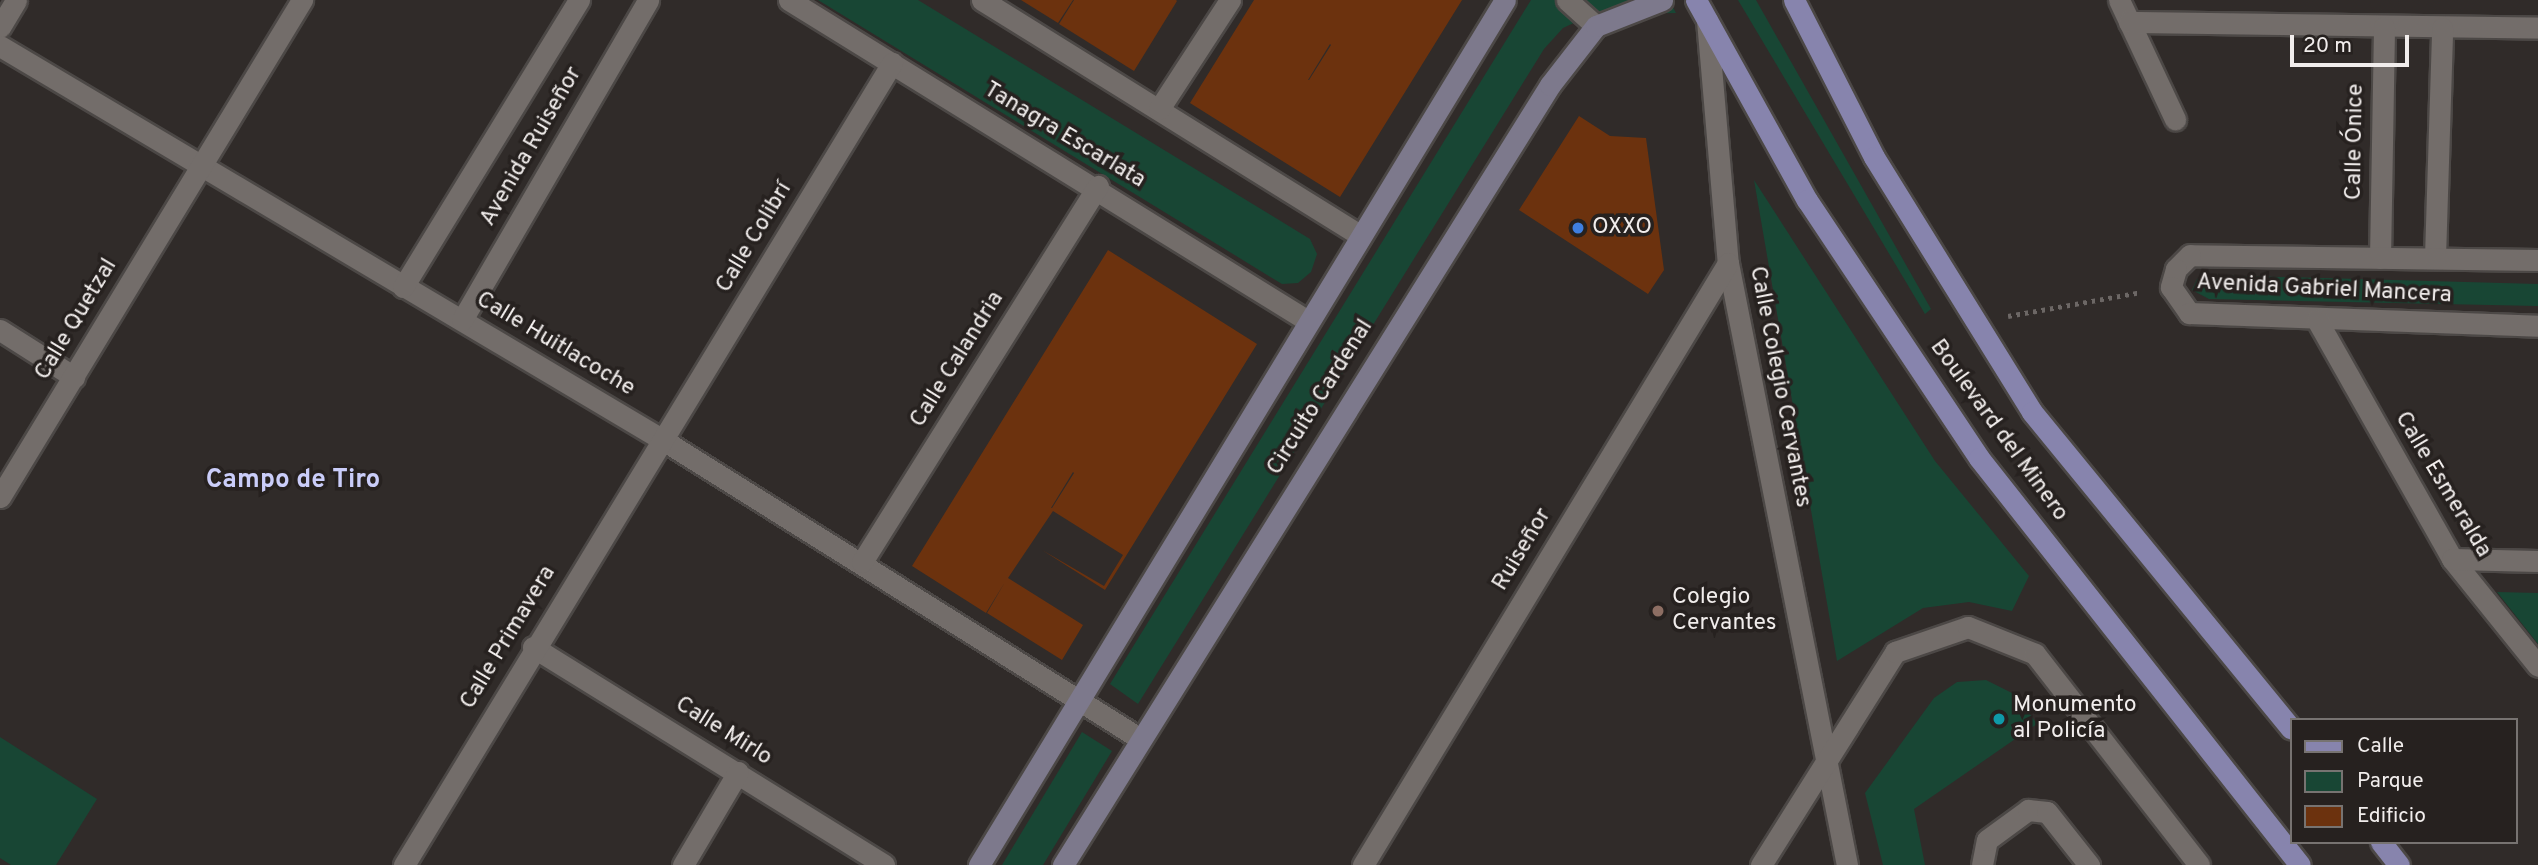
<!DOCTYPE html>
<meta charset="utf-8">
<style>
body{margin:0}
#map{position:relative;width:2538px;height:865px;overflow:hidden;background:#302b29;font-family:Overpass,sans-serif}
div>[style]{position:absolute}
.green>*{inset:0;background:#184634}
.building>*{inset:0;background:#6c320e}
.path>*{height:4.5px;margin-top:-2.25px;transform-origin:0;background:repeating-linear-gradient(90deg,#6c6765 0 3.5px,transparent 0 8.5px)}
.roads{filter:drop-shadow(2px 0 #4c4846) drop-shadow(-2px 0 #4c4846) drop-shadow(0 2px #4c4846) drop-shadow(0 -2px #4c4846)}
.lane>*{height:21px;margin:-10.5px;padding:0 10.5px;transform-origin:10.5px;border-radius:10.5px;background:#736d6a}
.street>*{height:21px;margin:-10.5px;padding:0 10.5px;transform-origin:10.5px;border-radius:10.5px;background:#736d6a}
.secondary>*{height:21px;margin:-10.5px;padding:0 10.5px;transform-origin:10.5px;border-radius:10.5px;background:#7d798c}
.primary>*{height:21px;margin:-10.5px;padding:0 10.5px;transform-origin:10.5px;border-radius:10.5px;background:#8784ad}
.dots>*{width:19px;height:19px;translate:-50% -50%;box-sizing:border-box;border:4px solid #26211f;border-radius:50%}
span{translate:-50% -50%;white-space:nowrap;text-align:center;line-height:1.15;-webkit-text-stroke:7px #26211f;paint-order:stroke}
.street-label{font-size:23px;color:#f1edec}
.poi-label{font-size:23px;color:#f1edec}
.left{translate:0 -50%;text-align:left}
.quarter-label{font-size:26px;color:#cacdf9;font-weight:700}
.legend{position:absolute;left:2290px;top:718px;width:228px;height:126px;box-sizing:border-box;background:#26211f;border:2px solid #777371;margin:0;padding:9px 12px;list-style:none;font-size:21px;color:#f1edec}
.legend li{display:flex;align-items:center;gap:14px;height:35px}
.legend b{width:35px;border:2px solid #777371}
.scale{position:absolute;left:2290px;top:35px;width:119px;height:32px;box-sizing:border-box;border:4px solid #f1edec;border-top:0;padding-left:9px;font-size:21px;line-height:24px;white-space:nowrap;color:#f1edec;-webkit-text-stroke:5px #26211f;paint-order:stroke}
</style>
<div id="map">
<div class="green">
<i style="clip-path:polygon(818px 0,918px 0,1310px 239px,1317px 254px,1311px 272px,1298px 283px,1282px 284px)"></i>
<i style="clip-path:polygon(1531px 0,1669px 0,1676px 13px,1593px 14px,1563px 28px,1544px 49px,1138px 704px,1110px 684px)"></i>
<i style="clip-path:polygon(1738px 0,1756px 0,1931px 309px,1925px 314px)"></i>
<i style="clip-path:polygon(1754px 180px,1935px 461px,2029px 576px,2012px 611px,1969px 602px,1923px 608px,1837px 661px)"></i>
<i style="clip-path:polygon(2209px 275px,2538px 284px,2538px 306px,2209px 299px,2192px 290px,2197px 279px)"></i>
<i style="clip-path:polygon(2497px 592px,2538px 593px,2538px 644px)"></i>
<i style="clip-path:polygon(1986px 680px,2016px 695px,2037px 724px,1914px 809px,1925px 865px,1883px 865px,1865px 793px,1934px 698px,1957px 682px)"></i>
<i style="clip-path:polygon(1082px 732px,1112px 751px,1043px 865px,1002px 865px)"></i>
<i style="clip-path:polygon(0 737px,97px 799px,56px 865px,11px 865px,0 858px)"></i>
</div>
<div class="building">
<i style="clip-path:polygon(1021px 0,1073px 0,1058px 23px)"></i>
<i style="clip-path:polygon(1074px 0,1176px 0,1177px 1px,1134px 71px,1059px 24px)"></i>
<i style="clip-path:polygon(evenodd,1254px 0,1462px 0,1340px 197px,1190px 103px,1254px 0,1330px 44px,1331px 45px,1309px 80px,1308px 80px,1330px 44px)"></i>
<i style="clip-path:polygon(1579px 116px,1610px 136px,1646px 138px,1664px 270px,1648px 294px,1519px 210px)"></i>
<i style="clip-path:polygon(evenodd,1108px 250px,1257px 344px,1105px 590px,1042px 550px,1104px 586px,1123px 555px,1053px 511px,1008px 578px,1083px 625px,1062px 660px,987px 613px,1005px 582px,986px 613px,912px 566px,1108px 250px,1073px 472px,1074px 473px,1052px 508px,1051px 508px,1073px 472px)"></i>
</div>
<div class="path">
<i style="left:2008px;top:316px;width:135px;rotate:-10.2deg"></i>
</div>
<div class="roads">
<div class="lane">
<i style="left:1982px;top:865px;width:25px;rotate:-79deg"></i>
<i style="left:1987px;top:840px;width:51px;rotate:-36.2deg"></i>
<i style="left:2028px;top:810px;width:19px;rotate:6deg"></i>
<i style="left:2047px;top:812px;width:68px;rotate:51.6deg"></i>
</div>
<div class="street">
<i style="left:789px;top:0;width:610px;rotate:31.74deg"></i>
<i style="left:982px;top:0;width:446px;rotate:31.9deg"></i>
<i style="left:1567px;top:0;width:39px;rotate:42deg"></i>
<i style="left:2119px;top:0;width:132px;rotate:64.8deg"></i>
<i style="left:1707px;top:20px;width:244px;rotate:85.1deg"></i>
<i style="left:1728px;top:263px;width:614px;rotate:78.82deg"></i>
<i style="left:2129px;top:22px;width:409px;rotate:0.8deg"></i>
<i style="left:0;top:27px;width:31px;rotate:-59deg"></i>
<i style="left:0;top:46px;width:771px;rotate:30.72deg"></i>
<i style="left:663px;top:440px;width:562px;rotate:32.05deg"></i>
<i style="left:1159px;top:109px;width:130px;rotate:-56.9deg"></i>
<i style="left:2435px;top:257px;width:229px;rotate:-88.2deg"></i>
<i style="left:2380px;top:258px;width:231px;rotate:-89deg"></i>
<i style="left:2538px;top:260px;width:348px;rotate:-179.2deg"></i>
<i style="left:2190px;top:255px;width:20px;rotate:135deg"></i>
<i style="left:2176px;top:269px;width:19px;rotate:106deg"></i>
<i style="left:2171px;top:287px;width:32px;rotate:55deg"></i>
<i style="left:2189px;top:313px;width:349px;rotate:2.1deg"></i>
<i style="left:403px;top:287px;width:337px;rotate:-58.5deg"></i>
<i style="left:462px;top:320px;width:370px;rotate:-59.8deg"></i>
<i style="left:2317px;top:320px;width:274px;rotate:60.5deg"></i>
<i style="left:2452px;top:559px;width:137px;rotate:51.2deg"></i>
<i style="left:0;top:330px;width:88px;rotate:32.4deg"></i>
<i style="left:0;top:497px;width:582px;rotate:-58.72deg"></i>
<i style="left:2452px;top:559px;width:86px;rotate:1.3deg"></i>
<i style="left:862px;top:562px;width:444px;rotate:-57.9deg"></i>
<i style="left:533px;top:647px;width:413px;rotate:31.8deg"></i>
<i style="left:404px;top:865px;width:939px;rotate:-58.68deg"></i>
<i style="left:683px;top:865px;width:108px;rotate:-59.4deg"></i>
<i style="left:1363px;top:865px;width:704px;rotate:-58.77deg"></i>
<i style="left:1761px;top:865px;width:252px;rotate:-57.8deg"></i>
<i style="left:1895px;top:652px;width:77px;rotate:-18.9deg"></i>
<i style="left:1968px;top:627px;width:72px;rotate:21.9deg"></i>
<i style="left:2035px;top:654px;width:267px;rotate:52.1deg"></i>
</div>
<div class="secondary">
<i style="left:979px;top:865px;width:1012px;rotate:-58.7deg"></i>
<i style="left:1063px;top:865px;width:920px;rotate:-58.02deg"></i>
<i style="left:1550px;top:85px;width:75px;rotate:-52.1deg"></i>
<i style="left:1596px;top:26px;width:71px;rotate:-21.5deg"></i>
</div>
<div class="primary">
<i style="left:1696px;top:0;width:229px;rotate:61deg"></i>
<i style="left:1807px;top:200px;width:310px;rotate:56.3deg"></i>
<i style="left:1979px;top:458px;width:518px;rotate:51.74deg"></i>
<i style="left:1794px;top:0;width:176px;rotate:63deg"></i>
<i style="left:1874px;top:157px;width:300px;rotate:58.2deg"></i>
<i style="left:2032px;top:412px;width:409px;rotate:50.7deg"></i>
<i style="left:2381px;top:842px;width:29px;rotate:52deg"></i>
</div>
</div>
<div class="dots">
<i style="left:1578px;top:228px;background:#3f7fe0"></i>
<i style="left:1658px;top:611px;background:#8d6e63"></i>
<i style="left:1999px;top:719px;background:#0f9aa8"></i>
</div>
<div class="street-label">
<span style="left:1064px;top:136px;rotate:31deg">Tanagra Escarlata</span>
<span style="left:2356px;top:142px;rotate:-89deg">Calle Ónice</span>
<span style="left:532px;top:147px;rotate:-60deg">Avenida Ruiseñor</span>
<span style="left:755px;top:238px;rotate:-59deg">Calle Colibrí</span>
<span style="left:2324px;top:290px;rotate:3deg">Avenida Gabriel Mancera</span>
<span style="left:77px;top:320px;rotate:-59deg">Calle Quetzal</span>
<span style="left:555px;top:345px;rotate:31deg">Calle Huitlacoche</span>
<span style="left:958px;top:360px;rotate:-58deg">Calle Calandria</span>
<span style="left:1779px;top:387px;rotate:79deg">Calle Colegio Cervantes</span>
<span style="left:1321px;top:398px;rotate:-58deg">Circuito Cardenal</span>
<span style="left:1998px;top:431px;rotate:54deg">Boulevard del Minero</span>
<span style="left:2442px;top:485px;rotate:59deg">Calle Esmeralda</span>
<span style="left:1523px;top:550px;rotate:-59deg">Ruiseñor</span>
<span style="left:509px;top:638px;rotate:-59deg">Calle Primavera</span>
<span style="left:723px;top:732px;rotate:32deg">Calle Mirlo</span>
</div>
<div class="poi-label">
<span class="left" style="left:1592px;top:228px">OXXO</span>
<span class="left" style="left:1672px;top:611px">Colegio<br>Cervantes</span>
<span class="left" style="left:2013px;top:719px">Monumento<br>al Policía</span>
</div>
<div class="quarter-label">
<span style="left:293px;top:481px">Campo de Tiro</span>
</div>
<ul class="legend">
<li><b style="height:9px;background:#8784ad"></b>Calle</li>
<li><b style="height:19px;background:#184634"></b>Parque</li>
<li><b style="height:19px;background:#6c320e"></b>Edificio</li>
</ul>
<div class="scale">20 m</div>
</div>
